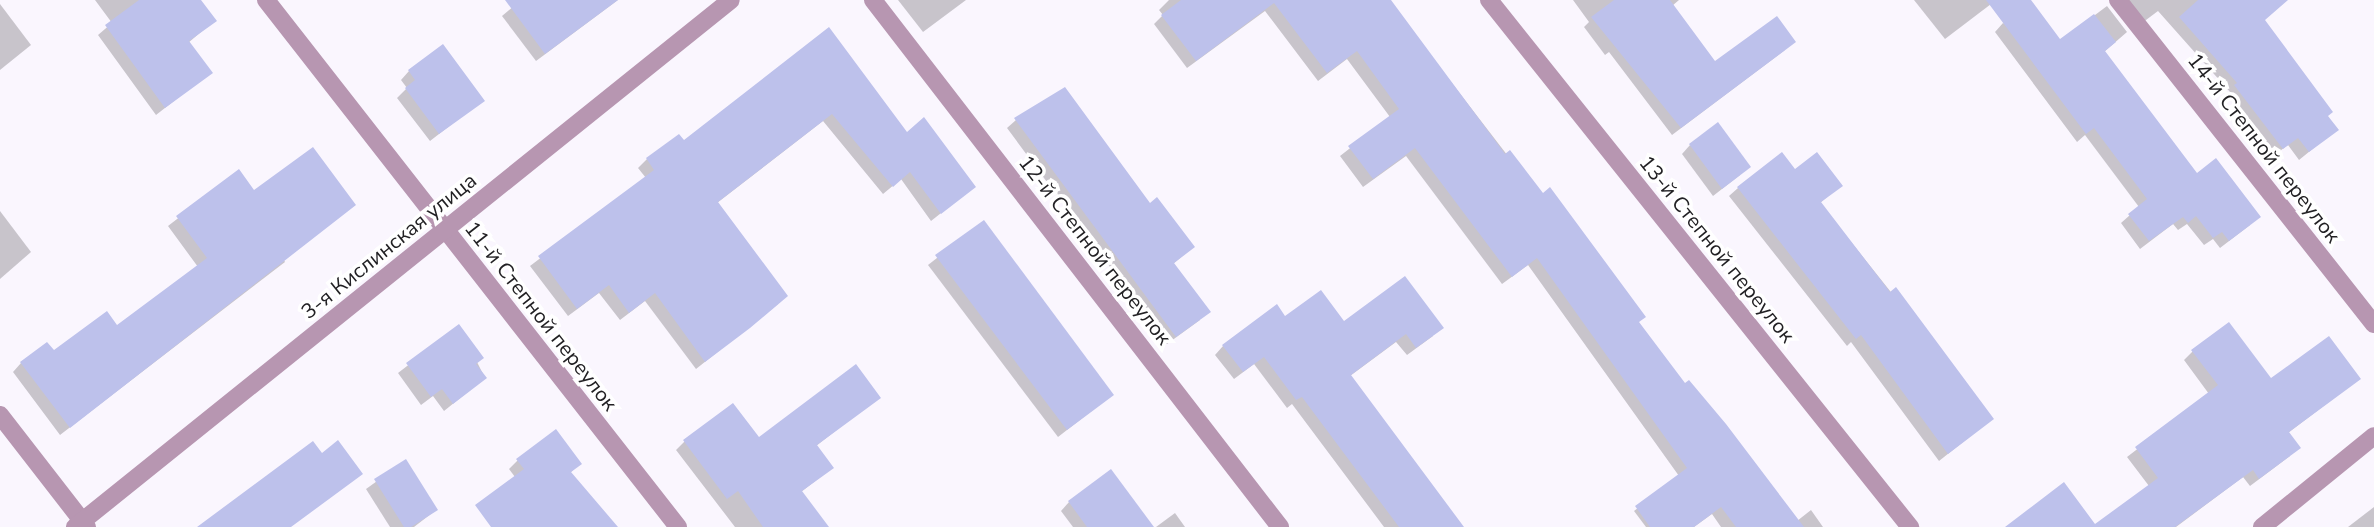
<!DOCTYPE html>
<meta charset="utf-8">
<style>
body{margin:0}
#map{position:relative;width:2374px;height:527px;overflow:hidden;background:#faf6fe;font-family:"Nunito Sans",sans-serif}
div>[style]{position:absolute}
.shadow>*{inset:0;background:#0003}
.building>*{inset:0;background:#bdc1eb}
.street>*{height:18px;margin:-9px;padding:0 9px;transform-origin:9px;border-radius:9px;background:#b796b1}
span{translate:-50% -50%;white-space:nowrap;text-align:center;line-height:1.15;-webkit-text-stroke:7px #fff;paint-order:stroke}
.street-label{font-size:21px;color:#222124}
</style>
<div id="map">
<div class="shadow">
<i style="clip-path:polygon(95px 0,199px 0,214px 21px,188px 43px,211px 72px,156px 115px,98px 35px,112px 23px)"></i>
<i style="clip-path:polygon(521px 0,618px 0,536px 61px,502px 16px)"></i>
<i style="clip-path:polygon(898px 0,966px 0,923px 32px)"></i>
<i style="clip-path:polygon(1169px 0,1388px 0,1684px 385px,1797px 521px,1811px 510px,1823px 527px,1721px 527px,1712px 514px,1694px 527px,1646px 527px,1634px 511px,1679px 476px,1528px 265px,1502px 284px,1406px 156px,1363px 187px,1340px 156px,1390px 117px,1347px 59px,1318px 81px,1265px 11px,1187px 68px,1154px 24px,1163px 15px,1159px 10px)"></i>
<i style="clip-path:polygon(1573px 0,1679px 0,1672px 6px,1714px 63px,1785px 50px,1672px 135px,1609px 52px,1605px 55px,1584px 27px,1589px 22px)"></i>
<i style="clip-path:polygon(1914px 0,1995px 0,1995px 1px,1945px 39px)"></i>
<i style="clip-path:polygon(2118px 0,2286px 0,2263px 21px,2336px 130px,2299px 160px,2288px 145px,2273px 156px,2227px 95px,2230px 92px,2158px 11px,2138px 26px)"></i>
<i style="clip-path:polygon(0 4px,31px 45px,0 70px)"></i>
<i style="clip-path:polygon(2107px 6px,2127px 32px,2104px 52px,2197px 175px,2250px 225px,2220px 248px,2213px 239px,2204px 245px,2187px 224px,2178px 230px,2173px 224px,2140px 249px,2121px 223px,2139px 207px,2085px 135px,2077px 142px,1995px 32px,2003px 23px,2059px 42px)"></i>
<i style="clip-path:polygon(829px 30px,906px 135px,974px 187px,931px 221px,901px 179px,883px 194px,823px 121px,717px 203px,778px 304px,696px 369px,645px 301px,620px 320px,599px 293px,568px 316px,530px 266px,646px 178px,638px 168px,647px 159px,679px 136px,683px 143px)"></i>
<i style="clip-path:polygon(409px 71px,483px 100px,430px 141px,397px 98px,407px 88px,401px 80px)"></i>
<i style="clip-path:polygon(1016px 120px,1150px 205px,1193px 247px,1173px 264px,1200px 320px,1167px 344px,1007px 128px)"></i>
<i style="clip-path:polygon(1690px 145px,1740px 175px,1713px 196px,1682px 154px)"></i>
<i style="clip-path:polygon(238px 172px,285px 262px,60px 435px,13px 372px,21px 363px,117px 327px,198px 267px,168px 226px)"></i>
<i style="clip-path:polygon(1795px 172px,1840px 186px,1820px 203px,1992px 419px,1939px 461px,1851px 342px,1847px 346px,1729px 196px,1738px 188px)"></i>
<i style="clip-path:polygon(0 211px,31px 252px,0 279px)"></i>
<i style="clip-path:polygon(983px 222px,1112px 395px,1058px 437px,928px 265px)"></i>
<i style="clip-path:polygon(1285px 318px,1433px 336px,1407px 355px,1396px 342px,1350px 376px,1462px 527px,1384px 527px,1292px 404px,1287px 408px,1254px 364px,1234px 379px,1215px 355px,1223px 346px)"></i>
<i style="clip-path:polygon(459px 326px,485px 378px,444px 411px,433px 396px,421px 405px,398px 373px)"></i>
<i style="clip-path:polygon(2193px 351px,2271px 381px,2359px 379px,2288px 433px,2290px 456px,2250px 486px,2243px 477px,2176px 527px,2008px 527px,2095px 526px,2149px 486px,2127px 457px,2209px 394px,2184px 360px)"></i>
<i style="clip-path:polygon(879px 397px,816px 446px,832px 468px,801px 492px,827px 527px,735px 527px,676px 450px,685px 441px,758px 439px)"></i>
<i style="clip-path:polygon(518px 460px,579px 464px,570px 473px,616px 527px,522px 527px,515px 477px,509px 469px)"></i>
<i style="clip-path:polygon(405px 461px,436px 510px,414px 527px,390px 527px,366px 489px)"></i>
<i style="clip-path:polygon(1069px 502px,1152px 527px,1073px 527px,1061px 511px)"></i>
<i style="clip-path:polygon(2374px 507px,2374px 527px,2348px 527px)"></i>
<i style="clip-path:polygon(1175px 513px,1185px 527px,1156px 527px)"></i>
</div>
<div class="building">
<i style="clip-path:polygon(139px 0,201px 0,217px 21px,189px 41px,213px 73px,165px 108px,105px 25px)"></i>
<i style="clip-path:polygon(505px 0,618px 0,545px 54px)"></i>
<i style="clip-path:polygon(1181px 0,1391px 0,1505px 154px,1510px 150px,1543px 193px,1550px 187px,1646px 317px,1639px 322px,1685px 383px,1689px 380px,1726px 424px,1804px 527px,1736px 527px,1721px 507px,1694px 527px,1650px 527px,1635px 506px,1687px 468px,1537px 258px,1512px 277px,1415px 148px,1373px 179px,1348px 146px,1399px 109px,1357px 51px,1327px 73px,1274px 3px,1196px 61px,1161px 15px)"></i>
<i style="clip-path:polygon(1614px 0,1670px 0,1715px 61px,1777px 16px,1796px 42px,1681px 128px,1591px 17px)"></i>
<i style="clip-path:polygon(1986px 0,2031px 0,2060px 39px,2094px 14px,2116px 42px,2105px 51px,2197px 173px,2216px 158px,2261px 217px,2229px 241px,2222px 232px,2213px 238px,2196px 216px,2188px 223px,2183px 217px,2149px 241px,2128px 214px,2147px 199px,2094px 128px,2086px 134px)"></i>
<i style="clip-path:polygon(2198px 0,2288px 0,2265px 20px,2333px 112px,2328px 116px,2339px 130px,2309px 152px,2298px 138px,2283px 149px,2234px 85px,2237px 83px,2179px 17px)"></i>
<i style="clip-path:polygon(829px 27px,907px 132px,924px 117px,976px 187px,941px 214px,910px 172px,893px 187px,832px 114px,718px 202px,788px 296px,750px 328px,705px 362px,655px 293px,629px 313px,609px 285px,577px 309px,538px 256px,654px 170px,646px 158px,679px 134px,684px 140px)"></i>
<i style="clip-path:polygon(443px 44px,485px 101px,439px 134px,405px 88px,415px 80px,408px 70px)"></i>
<i style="clip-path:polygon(1065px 87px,1150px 203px,1157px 197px,1195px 247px,1174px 263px,1211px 312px,1176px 337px,1014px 118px)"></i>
<i style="clip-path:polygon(1718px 122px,1751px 167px,1722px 189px,1689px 144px)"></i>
<i style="clip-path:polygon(313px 147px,356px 205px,70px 428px,20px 362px,47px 342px,54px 350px,107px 311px,117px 325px,207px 258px,176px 216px,239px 169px,254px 190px)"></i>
<i style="clip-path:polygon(1782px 152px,1795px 169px,1817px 152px,1843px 186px,1821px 202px,1890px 292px,1896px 287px,1994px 419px,1948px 454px,1861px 335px,1856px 339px,1737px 187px)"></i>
<i style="clip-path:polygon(984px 220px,1114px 395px,1067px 430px,935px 255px)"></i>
<i style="clip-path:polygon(1405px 276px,1444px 328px,1416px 348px,1406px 334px,1351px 375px,1464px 527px,1399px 527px,1302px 397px,1296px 400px,1264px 357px,1243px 372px,1222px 345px,1277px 304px,1285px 316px,1321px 290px,1344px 321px)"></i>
<i style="clip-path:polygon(2229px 322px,2271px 378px,2329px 336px,2361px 379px,2289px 432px,2301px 448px,2259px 479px,2253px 470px,2175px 527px,2005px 527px,2064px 482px,2095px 524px,2158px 478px,2135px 447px,2218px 385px,2191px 350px)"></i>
<i style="clip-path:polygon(459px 324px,484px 358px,476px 364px,487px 378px,453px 404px,442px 389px,431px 397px,406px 363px)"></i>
<i style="clip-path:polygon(856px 364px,881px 398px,817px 445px,834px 468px,802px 491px,829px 527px,763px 527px,738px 491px,727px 499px,683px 440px,733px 403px,759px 437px)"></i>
<i style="clip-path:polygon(556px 429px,582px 464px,571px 472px,618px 527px,491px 527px,475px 505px,524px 469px,516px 459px)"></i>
<i style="clip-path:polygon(338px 440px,363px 474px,291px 527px,197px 527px,313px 441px,322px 453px)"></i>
<i style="clip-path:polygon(406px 459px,438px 510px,411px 527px,404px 527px,374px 479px)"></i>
<i style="clip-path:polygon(1111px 469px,1154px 527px,1087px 527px,1068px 501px)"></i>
</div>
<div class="street">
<i style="left:266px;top:0;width:669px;rotate:51.98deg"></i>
<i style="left:873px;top:0;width:666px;rotate:52.32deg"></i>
<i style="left:1489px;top:0;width:675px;rotate:51.38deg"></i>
<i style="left:2118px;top:0;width:413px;rotate:51.7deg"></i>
<i style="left:0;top:415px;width:142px;rotate:52.2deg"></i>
<i style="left:75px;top:527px;width:841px;rotate:-38.78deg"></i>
<i style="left:2262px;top:527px;width:144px;rotate:-39.1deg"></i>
</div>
<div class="street-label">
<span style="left:2264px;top:148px;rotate:52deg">14-й Степной переулок</span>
<span style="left:389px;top:246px;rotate:-39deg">3-я Кислинская улица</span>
<span style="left:1717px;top:249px;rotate:51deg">13-й Степной переулок</span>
<span style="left:1095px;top:250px;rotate:52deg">12-й Степной переулок</span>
<span style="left:541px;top:316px;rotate:52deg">11-й Степной переулок</span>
</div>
</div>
